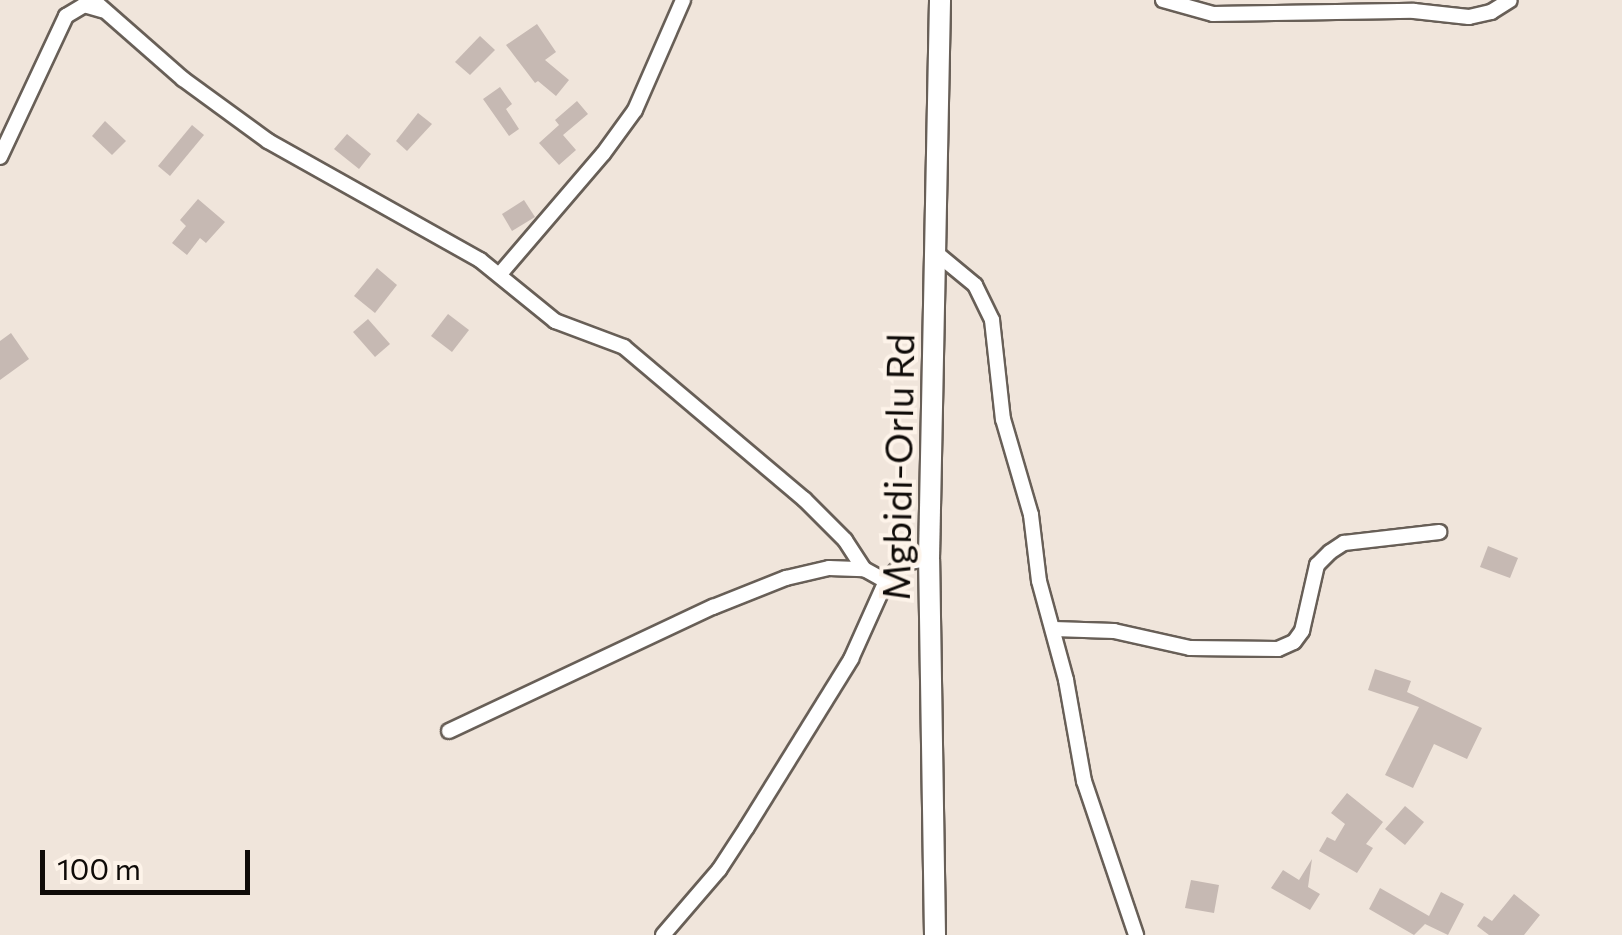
<!DOCTYPE html>
<style>
body{margin:0}
#map{position:relative;width:1622px;height:935px;overflow:hidden;background:#f0e5db;font-family:Commissioner,sans-serif}
div>[style]{position:absolute}
.building>*{inset:0;background:#c6b9b3}
.roads{filter:drop-shadow(2px 0 #685f57) drop-shadow(-2px 0 #685f57) drop-shadow(0 2px #685f57) drop-shadow(0 -2px #685f57)}
.street>*{height:14px;margin:-7px;padding:0 7px;transform-origin:7px;border-radius:7px;background:#fff}
.secondary>*{height:20px;margin:-10px;padding:0 10px;transform-origin:10px;border-radius:10px;background:#fff}
span{translate:-50% -50%;white-space:nowrap;text-align:center;line-height:1.15;-webkit-text-stroke:8px #fdf3e9;paint-order:stroke}
.street-label{font-size:38px;color:#0f0b08}
.scale{position:absolute;left:40px;top:850px;width:210px;height:45px;box-sizing:border-box;border:5px solid #0f0b08;border-top:0;padding-left:12px;font-size:30px;line-height:35px;white-space:nowrap;color:#0f0b08;-webkit-text-stroke:8px #fdf3e9;paint-order:stroke}
</style>
<div id="map">
<div class="building">
<i style="clip-path:polygon(537px 24px,556px 52px,545px 60px,569px 80px,556px 96px,538px 81px,535px 83px,506px 45px)"></i>
<i style="clip-path:polygon(480px 36px,495px 50px,470px 75px,455px 62px)"></i>
<i style="clip-path:polygon(500px 87px,512px 104px,506px 109px,519px 129px,509px 136px,483px 99px)"></i>
<i style="clip-path:polygon(577px 101px,588px 114px,563px 135px,576px 150px,559px 165px,539px 143px,559px 125px,555px 120px)"></i>
<i style="clip-path:polygon(418px 113px,432px 124px,407px 151px,396px 141px)"></i>
<i style="clip-path:polygon(105px 121px,126px 141px,112px 155px,92px 136px)"></i>
<i style="clip-path:polygon(192px 125px,204px 135px,170px 176px,158px 166px)"></i>
<i style="clip-path:polygon(347px 134px,371px 154px,359px 169px,334px 149px)"></i>
<i style="clip-path:polygon(198px 199px,225px 222px,206px 243px,200px 238px,187px 255px,172px 243px,186px 226px,180px 220px)"></i>
<i style="clip-path:polygon(524px 200px,535px 217px,512px 231px,502px 214px)"></i>
<i style="clip-path:polygon(377px 268px,397px 285px,375px 313px,354px 296px)"></i>
<i style="clip-path:polygon(448px 314px,469px 330px,452px 352px,431px 336px)"></i>
<i style="clip-path:polygon(368px 319px,390px 344px,375px 357px,353px 332px)"></i>
<i style="clip-path:polygon(11px 333px,29px 359px,0 380px,0 341px)"></i>
<i style="clip-path:polygon(1488px 546px,1518px 558px,1510px 578px,1480px 567px)"></i>
<i style="clip-path:polygon(1375px 669px,1411px 681px,1407px 692px,1482px 728px,1467px 759px,1434px 744px,1413px 788px,1385px 775px,1419px 707px,1368px 690px)"></i>
<i style="clip-path:polygon(1347px 793px,1383px 822px,1366px 844px,1373px 848px,1357px 873px,1319px 851px,1327px 837px,1335px 841px,1345px 824px,1331px 813px)"></i>
<i style="clip-path:polygon(1405px 806px,1424px 822px,1405px 845px,1385px 829px)"></i>
<i style="clip-path:polygon(1312px 859px,1308px 887px,1320px 894px,1310px 910px,1271px 888px,1283px 870px,1299px 880px)"></i>
<i style="clip-path:polygon(1191px 880px,1219px 885px,1214px 913px,1185px 908px)"></i>
<i style="clip-path:polygon(1380px 888px,1429px 916px,1441px 892px,1464px 904px,1448px 935px,1425px 924px,1414px 935px,1369px 909px)"></i>
<i style="clip-path:polygon(1514px 894px,1540px 915px,1524px 935px,1489px 935px,1477px 926px,1484px 916px,1492px 921px)"></i>
</div>
<div class="roads">
<div class="street">
<i style="left:93px;top:0;width:120px;rotate:41.3deg"></i>
<i style="left:183px;top:79px;width:105px;rotate:36.1deg"></i>
<i style="left:268px;top:141px;width:243px;rotate:29.3deg"></i>
<i style="left:480px;top:260px;width:97px;rotate:39.1deg"></i>
<i style="left:555px;top:321px;width:74px;rotate:20.6deg"></i>
<i style="left:624px;top:347px;width:236px;rotate:40.2deg"></i>
<i style="left:804px;top:499px;width:58px;rotate:45deg"></i>
<i style="left:845px;top:540px;width:35px;rotate:57deg"></i>
<i style="left:1163px;top:0;width:52px;rotate:15.6deg"></i>
<i style="left:1213px;top:14px;width:201px;rotate:-0.9deg"></i>
<i style="left:1414px;top:11px;width:55px;rotate:6.2deg"></i>
<i style="left:1469px;top:17px;width:23px;rotate:-13deg"></i>
<i style="left:1491px;top:12px;width:22px;rotate:-32deg"></i>
<i style="left:0;top:157px;width:156px;rotate:-64.9deg"></i>
<i style="left:66px;top:16px;width:21px;rotate:-31deg"></i>
<i style="left:84px;top:5px;width:19px;rotate:16deg"></i>
<i style="left:935px;top:252px;width:52px;rotate:39.5deg"></i>
<i style="left:975px;top:285px;width:39px;rotate:64deg"></i>
<i style="left:992px;top:320px;width:100px;rotate:83.7deg"></i>
<i style="left:1003px;top:419px;width:100px;rotate:73.7deg"></i>
<i style="left:1031px;top:515px;width:66px;rotate:83.1deg"></i>
<i style="left:1039px;top:581px;width:103px;rotate:74.7deg"></i>
<i style="left:1066px;top:680px;width:103px;rotate:79.9deg"></i>
<i style="left:1084px;top:781px;width:163px;rotate:71.3deg"></i>
<i style="left:500px;top:274px;width:158px;rotate:-49.4deg"></i>
<i style="left:603px;top:154px;width:54px;rotate:-54deg"></i>
<i style="left:635px;top:110px;width:120px;rotate:-66.4deg"></i>
<i style="left:1054px;top:629px;width:60px;rotate:1.9deg"></i>
<i style="left:1114px;top:631px;width:78px;rotate:12.6deg"></i>
<i style="left:1190px;top:648px;width:88px;rotate:0.7deg"></i>
<i style="left:1278px;top:649px;width:17px;rotate:-24deg"></i>
<i style="left:1294px;top:642px;width:14px;rotate:-54deg"></i>
<i style="left:1302px;top:631px;width:68px;rotate:-77.2deg"></i>
<i style="left:1317px;top:565px;width:18px;rotate:-45deg"></i>
<i style="left:1330px;top:552px;width:17px;rotate:-33deg"></i>
<i style="left:1344px;top:543px;width:96px;rotate:-6.6deg"></i>
<i style="left:449px;top:731px;width:292px;rotate:-25.2deg"></i>
<i style="left:713px;top:607px;width:79px;rotate:-21.7deg"></i>
<i style="left:786px;top:578px;width:44px;rotate:-13.1deg"></i>
<i style="left:829px;top:568px;width:35px;rotate:2deg"></i>
<i style="left:864px;top:569px;width:25px;rotate:29deg"></i>
<i style="left:663px;top:935px;width:86px;rotate:-49.3deg"></i>
<i style="left:719px;top:870px;width:51px;rotate:-56.9deg"></i>
<i style="left:747px;top:827px;width:198px;rotate:-58.2deg"></i>
<i style="left:851px;top:659px;width:85px;rotate:-65.8deg"></i>
<i style="left:886px;top:581px;width:25px;rotate:-47deg"></i>
<i style="left:903px;top:563px;width:26px;rotate:-9deg"></i>
</div>
<div class="secondary">
<i style="left:935px;top:935px;width:376px;rotate:-90.9deg"></i>
<i style="left:929px;top:559px;width:559px;rotate:-88.87deg"></i>
</div>
</div>
<div class="street-label">
<span style="left:897px;top:467px;rotate:-89deg">Mgbidi-Orlu Rd</span>
</div>
<div class="scale">100 m</div>
</div>
